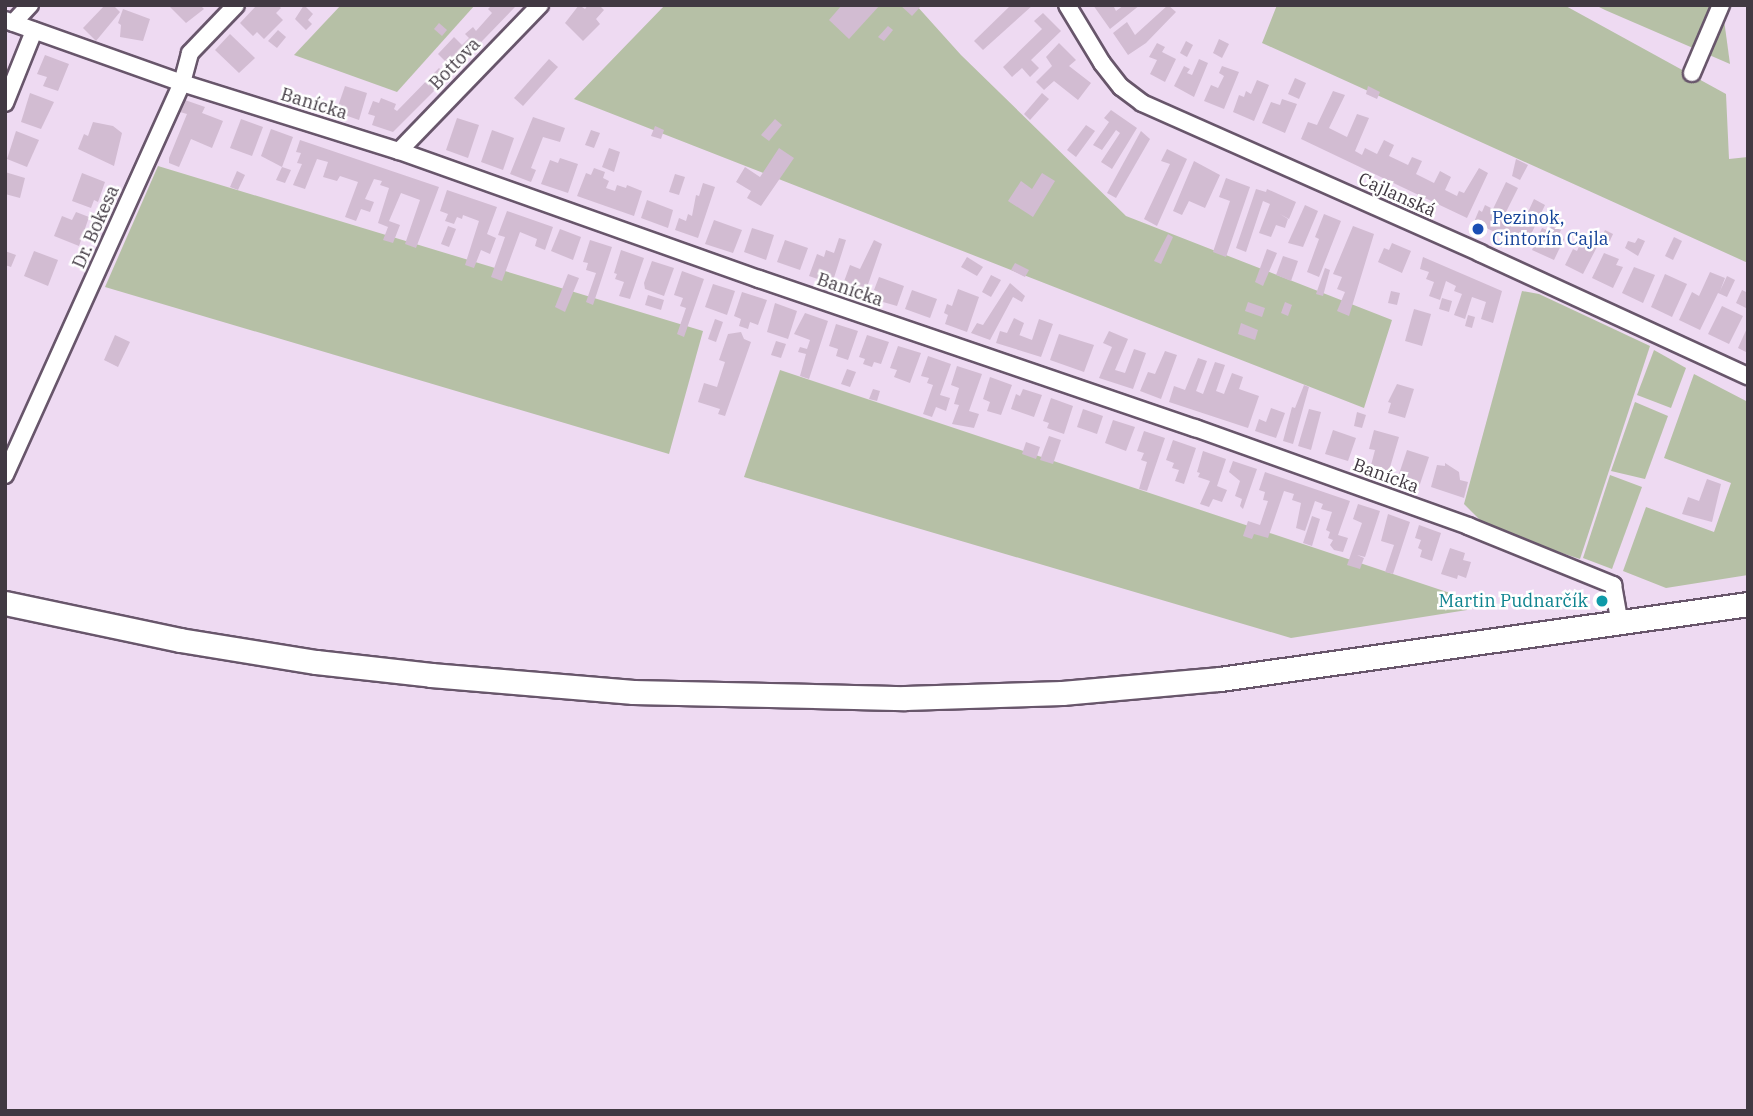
<!DOCTYPE html>
<meta charset="utf-8">
<style>
body{margin:0}
#map{position:relative;width:1753px;height:1116px;overflow:hidden;background:#eedaf2;font-family:"IBM Plex Serif",serif}
div>[style]{position:absolute}
.green>*{inset:0;background:#b6c0a6}
.building>*{inset:0;background:#d2bcd2}
.roads{filter:drop-shadow(2px 0 #68566b) drop-shadow(-2px 0 #68566b) drop-shadow(0 2px #68566b) drop-shadow(0 -2px #68566b)}
.minor>*{height:16px;margin:-8px;padding:0 8px;transform-origin:8px;border-radius:8px;background:#fff}
.secondary>*{height:23px;margin:-11.5px;padding:0 11.5px;transform-origin:11.5px;border-radius:11.5px;background:#fff}
.dots>*{width:19px;height:19px;translate:-50% -50%;box-sizing:border-box;border:4px solid #fff;border-radius:50%}
span{translate:-50% -50%;white-space:nowrap;text-align:center;line-height:1.15;-webkit-text-stroke:5px #fff;paint-order:stroke}
.street-label{font-size:18px;color:#413942}
.transit-label{font-size:18px;color:#164399}
.left{translate:0 -50%;text-align:left}
.culture-label{font-size:18px;color:#0d838f}
.right{translate:-100% -50%;text-align:right}
.frame{position:absolute;inset:0;border:7px solid #413942;pointer-events:none}
</style>
<div id="map">
<div class="green">
<i style="clip-path:polygon(341px 5px,475px 5px,397px 92px,294px 55px)"></i>
<i style="clip-path:polygon(665px 5px,916px 5px,961px 55px,1126px 216px,1392px 320px,1364px 408px,574px 99px)"></i>
<i style="clip-path:polygon(1277px 5px,1564px 5px,1726px 94px,1729px 159px,1748px 157px,1748px 263px,1262px 43px)"></i>
<i style="clip-path:polygon(1595px 5px,1722px 5px,1730px 64px,1605px 10px)"></i>
<i style="clip-path:polygon(158px 166px,703px 331px,669px 454px,105px 287px)"></i>
<i style="clip-path:polygon(1522px 291px,1539px 294px,1650px 346px,1580px 559px,1489px 529px,1464px 504px)"></i>
<i style="clip-path:polygon(1654px 350px,1686px 368px,1671px 408px,1637px 395px)"></i>
<i style="clip-path:polygon(780px 370px,1471px 600px,1467px 610px,1291px 638px,744px 477px)"></i>
<i style="clip-path:polygon(1694px 374px,1748px 402px,1748px 575px,1666px 588px,1623px 571px,1646px 507px,1714px 532px,1731px 483px,1664px 458px)"></i>
<i style="clip-path:polygon(1635px 402px,1668px 416px,1645px 479px,1611px 471px)"></i>
<i style="clip-path:polygon(1610px 475px,1642px 487px,1612px 569px,1583px 558px)"></i>
</div>
<div class="building">
<i style="clip-path:polygon(105px 5px,113px 5px,120px 12px,96px 41px,83px 28px)"></i>
<i style="clip-path:polygon(168px 5px,200px 5px,204px 9px,186px 23px)"></i>
<i style="clip-path:polygon(257px 5px,278px 5px,281px 8px,276px 13px,283px 20px,264px 39px,257px 32px,253px 36px,240px 23px)"></i>
<i style="clip-path:polygon(304px 5px,313px 14px,308px 20px,312px 24px,306px 30px,295px 19px)"></i>
<i style="clip-path:polygon(492px 5px,515px 7px,454px 70px,438px 54px,454px 37px,462px 45px,469px 38px,465px 34px,473px 27px,476px 31px,492px 13px,488px 9px)"></i>
<i style="clip-path:polygon(579px 5px,585px 9px,588px 5px,599px 5px,604px 10px,596px 19px,600px 24px,583px 41px,565px 23px)"></i>
<i style="clip-path:polygon(842px 5px,880px 5px,849px 39px,829px 20px)"></i>
<i style="clip-path:polygon(900px 5px,922px 5px,912px 16px)"></i>
<i style="clip-path:polygon(1011px 5px,1033px 5px,983px 50px,974px 41px)"></i>
<i style="clip-path:polygon(1093px 5px,1113px 5px,1116px 11px,1124px 5px,1140px 5px,1110px 29px)"></i>
<i style="clip-path:polygon(1168px 5px,1176px 12px,1146px 43px,1128px 55px,1113px 33px,1127px 22px,1135px 35px)"></i>
<i style="clip-path:polygon(123px 9px,150px 19px,143px 41px,120px 37px,121px 25px,118px 23px)"></i>
<i style="clip-path:polygon(1043px 13px,1061px 31px,1031px 60px,1039px 68px,1030px 77px,1022px 68px,1012px 77px,1003px 67px,1042px 29px,1034px 21px)"></i>
<i style="clip-path:polygon(439px 23px,447px 30px,442px 36px,434px 29px)"></i>
<i style="clip-path:polygon(888px 26px,893px 30px,884px 41px,878px 37px)"></i>
<i style="clip-path:polygon(278px 30px,286px 37px,277px 48px,268px 41px)"></i>
<i style="clip-path:polygon(230px 34px,255px 58px,239px 73px,215px 50px)"></i>
<i style="clip-path:polygon(1219px 39px,1229px 44px,1222px 58px,1213px 53px)"></i>
<i style="clip-path:polygon(1186px 41px,1193px 45px,1187px 57px,1180px 53px)"></i>
<i style="clip-path:polygon(1059px 43px,1076px 60px,1069px 66px,1091px 83px,1078px 100px,1054px 81px,1044px 90px,1036px 82px,1052px 66px,1046px 57px)"></i>
<i style="clip-path:polygon(1157px 43px,1165px 47px,1162px 52px,1176px 59px,1165px 82px,1150px 74px,1157px 60px,1149px 57px)"></i>
<i style="clip-path:polygon(45px 55px,69px 64px,58px 91px,43px 86px,47px 77px,37px 74px)"></i>
<i style="clip-path:polygon(549px 59px,558px 67px,523px 106px,514px 98px)"></i>
<i style="clip-path:polygon(1199px 59px,1208px 63px,1194px 97px,1174px 86px,1184px 66px,1190px 69px,1187px 73px,1192px 75px)"></i>
<i style="clip-path:polygon(1222px 66px,1239px 72px,1224px 109px,1204px 101px,1211px 85px,1218px 88px,1224px 76px,1219px 73px)"></i>
<i style="clip-path:polygon(439px 68px,448px 77px,393px 132px,372px 125px,375px 116px,368px 114px,373px 101px,379px 103px,381px 98px,396px 104px,394px 109px,397px 111px)"></i>
<i style="clip-path:polygon(1295px 78px,1306px 83px,1299px 99px,1288px 94px)"></i>
<i style="clip-path:polygon(1257px 80px,1269px 85px,1254px 121px,1233px 112px,1239px 95px,1244px 97px,1246px 91px,1251px 94px)"></i>
<i style="clip-path:polygon(345px 86px,367px 93px,359px 120px,336px 112px)"></i>
<i style="clip-path:polygon(1368px 86px,1380px 92px,1377px 99px,1366px 94px)"></i>
<i style="clip-path:polygon(1333px 91px,1345px 95px,1329px 128px,1347px 137px,1357px 114px,1369px 118px,1355px 151px,1362px 155px,1365px 148px,1377px 154px,1384px 140px,1394px 145px,1389px 156px,1408px 165px,1412px 157px,1422px 161px,1416px 174px,1434px 183px,1440px 171px,1451px 177px,1445px 190px,1457px 196px,1459px 191px,1464px 193px,1479px 168px,1488px 173px,1467px 218px,1301px 139px,1308px 122px,1317px 125px)"></i>
<i style="clip-path:polygon(30px 93px,54px 102px,41px 129px,21px 122px)"></i>
<i style="clip-path:polygon(1042px 93px,1049px 99px,1030px 120px,1024px 114px)"></i>
<i style="clip-path:polygon(1282px 99px,1297px 104px,1285px 133px,1262px 123px,1271px 102px,1280px 105px)"></i>
<i style="clip-path:polygon(185px 100px,205px 107px,202px 113px,223px 121px,212px 148px,191px 139px,179px 167px,169px 163px,169px 158px,187px 114px,180px 112px)"></i>
<i style="clip-path:polygon(1111px 110px,1137px 128px,1112px 169px,1101px 162px,1120px 133px,1116px 130px,1102px 150px,1093px 145px,1109px 122px,1104px 118px)"></i>
<i style="clip-path:polygon(533px 117px,565px 128px,560px 142px,543px 137px,531px 168px,536px 170px,531px 182px,510px 174px)"></i>
<i style="clip-path:polygon(457px 118px,479px 125px,468px 158px,446px 150px)"></i>
<i style="clip-path:polygon(241px 119px,263px 127px,252px 156px,230px 148px)"></i>
<i style="clip-path:polygon(775px 119px,782px 125px,769px 141px,761px 135px)"></i>
<i style="clip-path:polygon(93px 122px,113px 126px,122px 133px,114px 166px,78px 149px,84px 134px,88px 136px)"></i>
<i style="clip-path:polygon(1086px 125px,1095px 131px,1076px 157px,1067px 150px)"></i>
<i style="clip-path:polygon(655px 126px,664px 130px,661px 139px,651px 136px)"></i>
<i style="clip-path:polygon(271px 129px,293px 137px,282px 167px,261px 156px)"></i>
<i style="clip-path:polygon(492px 130px,514px 138px,503px 170px,481px 162px)"></i>
<i style="clip-path:polygon(591px 130px,600px 133px,594px 148px,585px 145px)"></i>
<i style="clip-path:polygon(16px 131px,39px 140px,27px 167px,7px 159px)"></i>
<i style="clip-path:polygon(1141px 131px,1150px 139px,1116px 198px,1107px 193px)"></i>
<i style="clip-path:polygon(300px 140px,439px 187px,416px 248px,405px 244px,420px 200px,401px 193px,389px 221px,400px 225px,393px 243px,383px 240px,388px 227px,378px 223px,389px 188px,380px 185px,382px 181px,374px 179px,365px 199px,374px 202px,370px 212px,361px 209px,356px 221px,345px 217px,358px 182px,340px 176px,337px 181px,323px 177px,328px 162px,317px 159px,305px 189px,293px 185px,302px 164px,297px 163px,301px 153px,296px 152px)"></i>
<i style="clip-path:polygon(609px 148px,620px 152px,614px 172px,602px 167px)"></i>
<i style="clip-path:polygon(779px 148px,794px 158px,761px 206px,747px 198px,751px 191px,736px 182px,745px 167px,760px 177px)"></i>
<i style="clip-path:polygon(1167px 149px,1187px 159px,1157px 226px,1144px 219px,1170px 164px,1161px 161px)"></i>
<i style="clip-path:polygon(560px 158px,578px 164px,568px 193px,541px 184px,550px 160px,558px 163px)"></i>
<i style="clip-path:polygon(1516px 159px,1528px 165px,1520px 180px,1512px 176px)"></i>
<i style="clip-path:polygon(1194px 161px,1220px 175px,1205px 208px,1189px 201px,1182px 215px,1173px 211px)"></i>
<i style="clip-path:polygon(282px 167px,291px 170px,285px 183px,276px 180px)"></i>
<i style="clip-path:polygon(594px 168px,605px 172px,603px 178px,609px 181px,606px 188px,615px 191px,617px 185px,626px 188px,627px 185px,642px 191px,634px 216px,577px 196px,586px 173px,591px 175px)"></i>
<i style="clip-path:polygon(237px 171px,245px 175px,238px 190px,230px 187px)"></i>
<i style="clip-path:polygon(5px 172px,25px 178px,20px 198px,5px 194px)"></i>
<i style="clip-path:polygon(82px 173px,105px 182px,98px 202px,94px 200px,91px 208px,72px 201px)"></i>
<i style="clip-path:polygon(1042px 173px,1055px 181px,1033px 217px,1008px 201px,1021px 181px,1032px 189px)"></i>
<i style="clip-path:polygon(675px 174px,685px 177px,679px 195px,669px 192px)"></i>
<i style="clip-path:polygon(1226px 178px,1250px 187px,1226px 257px,1213px 252px,1230px 201px,1219px 197px)"></i>
<i style="clip-path:polygon(1506px 182px,1518px 188px,1504px 216px,1522px 225px,1534px 199px,1545px 205px,1525px 247px,1474px 222px,1479px 210px,1482px 212px,1485px 205px,1493px 209px)"></i>
<i style="clip-path:polygon(703px 183px,715px 187px,698px 238px,675px 230px,679px 218px,686px 221px,688px 214px,692px 216px,696px 195px,699px 196px)"></i>
<i style="clip-path:polygon(1256px 189px,1266px 192px,1267px 189px,1296px 202px,1289px 219px,1280px 214px,1288px 219px,1285px 228px,1276px 225px,1271px 237px,1259px 233px,1270px 204px,1263px 201px,1246px 252px,1236px 248px)"></i>
<i style="clip-path:polygon(447px 190px,497px 207px,487px 234px,496px 238px,490px 254px,481px 250px,474px 268px,465px 265px,479px 221px,463px 215px,462px 219px,457px 217px,454px 224px,445px 221px,448px 214px,440px 211px)"></i>
<i style="clip-path:polygon(647px 200px,673px 210px,668px 228px,641px 218px)"></i>
<i style="clip-path:polygon(1305px 205px,1318px 211px,1303px 247px,1288px 243px)"></i>
<i style="clip-path:polygon(507px 211px,553px 227px,545px 250px,535px 246px,537px 239px,520px 232px,502px 281px,491px 277px,505px 237px,498px 235px)"></i>
<i style="clip-path:polygon(76px 212px,89px 217px,79px 246px,54px 236px,62px 216px,72px 220px)"></i>
<i style="clip-path:polygon(1324px 214px,1341px 221px,1319px 277px,1307px 272px,1319px 239px,1315px 237px)"></i>
<i style="clip-path:polygon(714px 220px,742px 230px,733px 253px,705px 244px)"></i>
<i style="clip-path:polygon(448px 226px,456px 229px,449px 247px,441px 244px)"></i>
<i style="clip-path:polygon(1353px 226px,1374px 234px,1349px 316px,1337px 311px,1345px 292px,1337px 289px,1342px 277px,1333px 274px)"></i>
<i style="clip-path:polygon(1551px 226px,1561px 230px,1558px 236px,1564px 239px,1554px 260px,1532px 250px,1542px 228px,1549px 231px)"></i>
<i style="clip-path:polygon(752px 228px,774px 235px,766px 260px,744px 252px)"></i>
<i style="clip-path:polygon(560px 229px,581px 237px,573px 260px,551px 251px)"></i>
<i style="clip-path:polygon(1605px 230px,1613px 234px,1607px 247px,1599px 243px)"></i>
<i style="clip-path:polygon(1168px 234px,1173px 237px,1161px 264px,1154px 261px)"></i>
<i style="clip-path:polygon(1584px 236px,1599px 243px,1583px 274px,1565px 265px,1573px 249px,1577px 251px)"></i>
<i style="clip-path:polygon(1674px 237px,1682px 241px,1673px 260px,1665px 256px)"></i>
<i style="clip-path:polygon(839px 238px,846px 240px,832px 284px,809px 276px,817px 254px,824px 257px,826px 250px,834px 253px)"></i>
<i style="clip-path:polygon(1638px 238px,1645px 241px,1638px 256px,1625px 248px,1628px 241px,1635px 243px)"></i>
<i style="clip-path:polygon(590px 240px,612px 247px,593px 305px,586px 302px,596px 273px,586px 270px,588px 263px,583px 262px)"></i>
<i style="clip-path:polygon(785px 240px,808px 248px,800px 270px,777px 262px)"></i>
<i style="clip-path:polygon(874px 240px,882px 244px,864px 296px,842px 287px,850px 265px,860px 269px)"></i>
<i style="clip-path:polygon(1392px 243px,1411px 251px,1402px 273px,1378px 262px,1384px 248px,1389px 250px)"></i>
<i style="clip-path:polygon(1267px 249px,1277px 253px,1263px 286px,1255px 282px)"></i>
<i style="clip-path:polygon(621px 250px,644px 258px,630px 299px,619px 296px,624px 282px,615px 279px,617px 274px,614px 273px)"></i>
<i style="clip-path:polygon(5px 251px,16px 255px,11px 267px,5px 265px)"></i>
<i style="clip-path:polygon(34px 251px,58px 260px,48px 286px,24px 276px)"></i>
<i style="clip-path:polygon(1604px 253px,1619px 259px,1616px 265px,1623px 267px,1613px 288px,1592px 278px)"></i>
<i style="clip-path:polygon(1283px 256px,1298px 261px,1291px 281px,1276px 275px)"></i>
<i style="clip-path:polygon(967px 257px,983px 267px,977px 276px,961px 267px)"></i>
<i style="clip-path:polygon(1423px 257px,1502px 291px,1493px 323px,1481px 319px,1486px 302px,1472px 297px,1465px 319px,1454px 315px,1462px 294px,1454px 291px,1456px 286px,1446px 281px,1440px 300px,1429px 296px,1434px 282px,1426px 279px,1429px 272px,1420px 269px)"></i>
<i style="clip-path:polygon(652px 261px,674px 268px,664px 296px,645px 289px,644px 283px)"></i>
<i style="clip-path:polygon(1015px 263px,1029px 270px,1025px 277px,1011px 270px)"></i>
<i style="clip-path:polygon(1634px 267px,1655px 275px,1643px 303px,1622px 293px)"></i>
<i style="clip-path:polygon(1325px 268px,1330px 270px,1323px 296px,1316px 294px)"></i>
<i style="clip-path:polygon(682px 271px,704px 279px,684px 337px,677px 334px,686px 308px,680px 306px,683px 298px,674px 295px)"></i>
<i style="clip-path:polygon(1710px 272px,1725px 278px,1720px 291px,1727px 276px,1735px 280px,1727px 297px,1718px 293px,1700px 330px,1679px 320px,1692px 292px,1699px 296px)"></i>
<i style="clip-path:polygon(568px 274px,579px 278px,565px 312px,555px 307px)"></i>
<i style="clip-path:polygon(1665px 274px,1687px 284px,1672px 317px,1651px 307px)"></i>
<i style="clip-path:polygon(991px 275px,1001px 280px,991px 297px,982px 292px)"></i>
<i style="clip-path:polygon(879px 277px,904px 286px,897px 306px,876px 300px,879px 292px,874px 290px)"></i>
<i style="clip-path:polygon(1010px 283px,1025px 296px,1022px 302px,1013px 297px,990px 340px,971px 333px,977px 323px,983px 325px)"></i>
<i style="clip-path:polygon(713px 284px,735px 291px,727px 315px,705px 307px)"></i>
<i style="clip-path:polygon(958px 289px,979px 297px,967px 332px,945px 324px,948px 315px,944px 313px,947px 304px,952px 306px)"></i>
<i style="clip-path:polygon(912px 290px,937px 299px,930px 318px,905px 309px)"></i>
<i style="clip-path:polygon(1742px 290px,1748px 293px,1746px 308px,1736px 303px)"></i>
<i style="clip-path:polygon(1391px 291px,1400px 293px,1397px 305px,1388px 303px)"></i>
<i style="clip-path:polygon(742px 292px,767px 300px,758px 325px,750px 322px,748px 329px,739px 326px,741px 319px,734px 316px)"></i>
<i style="clip-path:polygon(648px 295px,664px 300px,661px 310px,645px 305px)"></i>
<i style="clip-path:polygon(1442px 298px,1452px 301px,1449px 312px,1439px 309px)"></i>
<i style="clip-path:polygon(1248px 302px,1265px 308px,1262px 317px,1245px 311px)"></i>
<i style="clip-path:polygon(1285px 302px,1292px 305px,1288px 316px,1281px 313px)"></i>
<i style="clip-path:polygon(775px 303px,797px 311px,788px 339px,767px 332px)"></i>
<i style="clip-path:polygon(1722px 306px,1743px 316px,1729px 344px,1708px 334px)"></i>
<i style="clip-path:polygon(1414px 309px,1431px 314px,1422px 346px,1405px 341px)"></i>
<i style="clip-path:polygon(805px 313px,828px 321px,809px 379px,800px 376px,806px 354px,798px 352px,800px 347px,807px 349px,810px 340px,794px 334px)"></i>
<i style="clip-path:polygon(1468px 315px,1475px 317px,1472px 328px,1465px 326px)"></i>
<i style="clip-path:polygon(1014px 318px,1024px 323px,1018px 339px,1019px 335px,1032px 340px,1039px 319px,1053px 324px,1041px 357px,996px 343px,1000px 331px,1007px 333px)"></i>
<i style="clip-path:polygon(715px 319px,723px 322px,716px 342px,708px 339px)"></i>
<i style="clip-path:polygon(1241px 323px,1258px 330px,1255px 340px,1238px 334px)"></i>
<i style="clip-path:polygon(836px 324px,858px 331px,848px 360px,836px 356px,838px 349px,829px 346px)"></i>
<i style="clip-path:polygon(1748px 326px,1748px 353px,1738px 348px)"></i>
<i style="clip-path:polygon(1109px 331px,1128px 339px,1115px 370px,1125px 373px,1134px 349px,1146px 353px,1133px 389px,1099px 378px,1112px 347px,1103px 343px)"></i>
<i style="clip-path:polygon(741px 332px,744px 339px,751px 342px,725px 416px,718px 414px,720px 409px,698px 402px,704px 383px,717px 387px,725px 362px,719px 360px,728px 334px)"></i>
<i style="clip-path:polygon(1059px 334px,1094px 345px,1084px 372px,1050px 360px)"></i>
<i style="clip-path:polygon(115px 335px,130px 342px,118px 367px,104px 360px)"></i>
<i style="clip-path:polygon(867px 335px,889px 342px,881px 364px,874px 362px,872px 367px,863px 364px,865px 359px,859px 357px)"></i>
<i style="clip-path:polygon(776px 341px,786px 344px,781px 358px,771px 355px)"></i>
<i style="clip-path:polygon(898px 346px,921px 353px,910px 383px,894px 377px,897px 370px,890px 368px)"></i>
<i style="clip-path:polygon(1165px 351px,1177px 355px,1161px 399px,1140px 391px,1148px 372px,1155px 374px)"></i>
<i style="clip-path:polygon(928px 356px,951px 364px,940px 395px,950px 398px,946px 411px,936px 407px,932px 417px,923px 414px,933px 385px,927px 383px,929px 378px,921px 376px)"></i>
<i style="clip-path:polygon(1198px 358px,1207px 361px,1196px 391px,1203px 394px,1215px 362px,1225px 365px,1216px 391px,1224px 394px,1232px 373px,1243px 377px,1239px 389px,1259px 396px,1248px 428px,1169px 402px,1174px 386px,1185px 390px)"></i>
<i style="clip-path:polygon(957px 366px,982px 374px,969px 411px,979px 414px,974px 428px,952px 424px,959px 405px,954px 404px,959px 388px,951px 385px)"></i>
<i style="clip-path:polygon(847px 369px,856px 372px,850px 387px,841px 384px)"></i>
<i style="clip-path:polygon(990px 377px,1012px 385px,1001px 415px,987px 411px,990px 402px,983px 399px)"></i>
<i style="clip-path:polygon(1397px 384px,1414px 389px,1405px 418px,1388px 413px,1391px 403px,1388px 402px)"></i>
<i style="clip-path:polygon(1304px 385px,1309px 387px,1293px 444px,1283px 441px,1292px 407px,1295px 408px)"></i>
<i style="clip-path:polygon(873px 389px,880px 391px,877px 401px,869px 399px)"></i>
<i style="clip-path:polygon(1023px 389px,1042px 395px,1034px 417px,1011px 409px,1016px 394px,1020px 396px)"></i>
<i style="clip-path:polygon(1051px 398px,1073px 406px,1064px 434px,1047px 428px,1049px 423px,1043px 421px)"></i>
<i style="clip-path:polygon(1271px 408px,1285px 413px,1276px 438px,1255px 431px,1259px 419px,1266px 422px)"></i>
<i style="clip-path:polygon(1083px 409px,1103px 416px,1097px 434px,1077px 427px)"></i>
<i style="clip-path:polygon(1309px 409px,1321px 412px,1311px 450px,1298px 446px)"></i>
<i style="clip-path:polygon(1357px 412px,1366px 415px,1362px 428px,1354px 426px)"></i>
<i style="clip-path:polygon(1113px 420px,1135px 427px,1126px 451px,1105px 443px)"></i>
<i style="clip-path:polygon(1333px 430px,1356px 438px,1348px 461px,1325px 454px)"></i>
<i style="clip-path:polygon(1374px 430px,1399px 437px,1388px 474px,1370px 469px,1375px 450px,1369px 449px)"></i>
<i style="clip-path:polygon(1144px 431px,1165px 438px,1147px 491px,1139px 489px,1147px 462px,1141px 460px,1144px 453px,1137px 451px)"></i>
<i style="clip-path:polygon(1049px 436px,1061px 440px,1053px 464px,1040px 460px)"></i>
<i style="clip-path:polygon(1173px 440px,1196px 448px,1184px 484px,1175px 481px,1179px 470px,1172px 468px,1174px 463px,1166px 460px)"></i>
<i style="clip-path:polygon(1026px 442px,1040px 447px,1036px 459px,1022px 454px)"></i>
<i style="clip-path:polygon(1407px 450px,1429px 457px,1419px 487px,1397px 480px)"></i>
<i style="clip-path:polygon(1203px 451px,1226px 459px,1217px 486px,1227px 490px,1222px 502px,1213px 499px,1209px 507px,1200px 504px,1210px 481px,1198px 477px,1200px 473px,1197px 472px)"></i>
<i style="clip-path:polygon(1233px 461px,1257px 469px,1243px 509px,1240px 506px,1242px 499px,1235px 496px,1240px 481px,1229px 472px)"></i>
<i style="clip-path:polygon(1445px 463px,1459px 472px,1460px 480px,1468px 482px,1464px 498px,1431px 487px,1437px 465px,1445px 466px)"></i>
<i style="clip-path:polygon(1265px 472px,1350px 501px,1338px 535px,1348px 538px,1343px 552px,1334px 550px,1330px 545px,1333px 540px,1328px 538px,1330px 532px,1326px 530px,1332px 512px,1321px 509px,1323px 504px,1315px 501px,1305px 531px,1296px 528px,1301px 503px,1292px 500px,1294px 494px,1284px 491px,1268px 538px,1254px 534px,1252px 539px,1243px 536px,1248px 521px,1260px 525px,1268px 501px,1263px 500px,1265px 492px,1259px 490px)"></i>
<i style="clip-path:polygon(1707px 479px,1721px 484px,1712px 522px,1682px 514px,1688px 497px,1699px 501px)"></i>
<i style="clip-path:polygon(1358px 504px,1380px 511px,1365px 557px,1357px 555px,1364px 558px,1360px 569px,1347px 565px,1362px 523px,1353px 519px)"></i>
<i style="clip-path:polygon(1388px 514px,1410px 522px,1393px 574px,1385px 572px,1394px 545px,1381px 541px)"></i>
<i style="clip-path:polygon(1312px 516px,1320px 519px,1312px 546px,1303px 543px)"></i>
<i style="clip-path:polygon(1419px 525px,1441px 533px,1432px 561px,1420px 557px,1422px 550px,1418px 548px,1421px 540px,1415px 538px)"></i>
<i style="clip-path:polygon(1450px 548px,1465px 553px,1463px 560px,1471px 562px,1466px 578px,1458px 575px,1457px 579px,1441px 574px)"></i>
</div>
<div class="roads">
<div class="minor">
<i style="left:1067px;top:5px;width:68px;rotate:58.9deg"></i>
<i style="left:1102px;top:63px;width:31px;rotate:52deg"></i>
<i style="left:1121px;top:87px;width:26px;rotate:37deg"></i>
<i style="left:1142px;top:103px;width:370px;rotate:23.9deg"></i>
<i style="left:1480px;top:253px;width:295px;rotate:24.7deg"></i>
<i style="left:5px;top:20px;width:188px;rotate:19.6deg"></i>
<i style="left:182px;top:83px;width:227px;rotate:17.4deg"></i>
<i style="left:399px;top:151px;width:382px;rotate:19.6deg"></i>
<i style="left:759px;top:279px;width:461px;rotate:18.9deg"></i>
<i style="left:1195px;top:428px;width:290px;rotate:19.7deg"></i>
<i style="left:1468px;top:526px;width:157px;rotate:22.1deg"></i>
<i style="left:1613px;top:585px;width:39px;rotate:80deg"></i>
<i style="left:13px;top:23px;width:25px;rotate:-47deg"></i>
<i style="left:1692px;top:73px;width:74px;rotate:-66.9deg"></i>
<i style="left:5px;top:103px;width:78px;rotate:-68.1deg"></i>
<i style="left:399px;top:151px;width:203px;rotate:-46deg"></i>
<i style="left:5px;top:475px;width:430px;rotate:-65.7deg"></i>
<i style="left:182px;top:83px;width:31px;rotate:-75deg"></i>
<i style="left:190px;top:53px;width:66px;rotate:-46.2deg"></i>
</div>
<div class="secondary">
<i style="left:5px;top:603px;width:179px;rotate:11.9deg"></i>
<i style="left:180px;top:640px;width:138px;rotate:9.2deg"></i>
<i style="left:316px;top:662px;width:116px;rotate:6.4deg"></i>
<i style="left:431px;top:675px;width:203px;rotate:4.8deg"></i>
<i style="left:633px;top:692px;width:272px;rotate:1.3deg"></i>
<i style="left:905px;top:698px;width:157px;rotate:-1.8deg"></i>
<i style="left:1062px;top:693px;width:159px;rotate:-5.1deg"></i>
<i style="left:1220px;top:679px;width:533px;rotate:-8.08deg"></i>
</div>
</div>
<div class="dots">
<i style="left:1478px;top:229px;background:#1a4fb4"></i>
<i style="left:1602px;top:601px;background:#0f9aa8"></i>
</div>
<div class="street-label">
<span style="left:455px;top:64px;rotate:-46deg">Bottova</span>
<span style="left:314px;top:104px;rotate:17deg">Banícka</span>
<span style="left:1397px;top:195px;rotate:24deg">Cajlanská</span>
<span style="left:96px;top:227px;rotate:-66deg">Dr. Bokesa</span>
<span style="left:850px;top:290px;rotate:19deg">Banícka</span>
<span style="left:1386px;top:476px;rotate:20deg">Banícka</span>
</div>
<div class="transit-label">
<span class="left" style="left:1492px;top:229px">Pezinok,<br>Cintorín Cajla</span>
</div>
<div class="culture-label">
<span class="right" style="left:1588px;top:601px">Martin Pudnarčík</span>
</div>
<div class="frame"></div>
</div>
